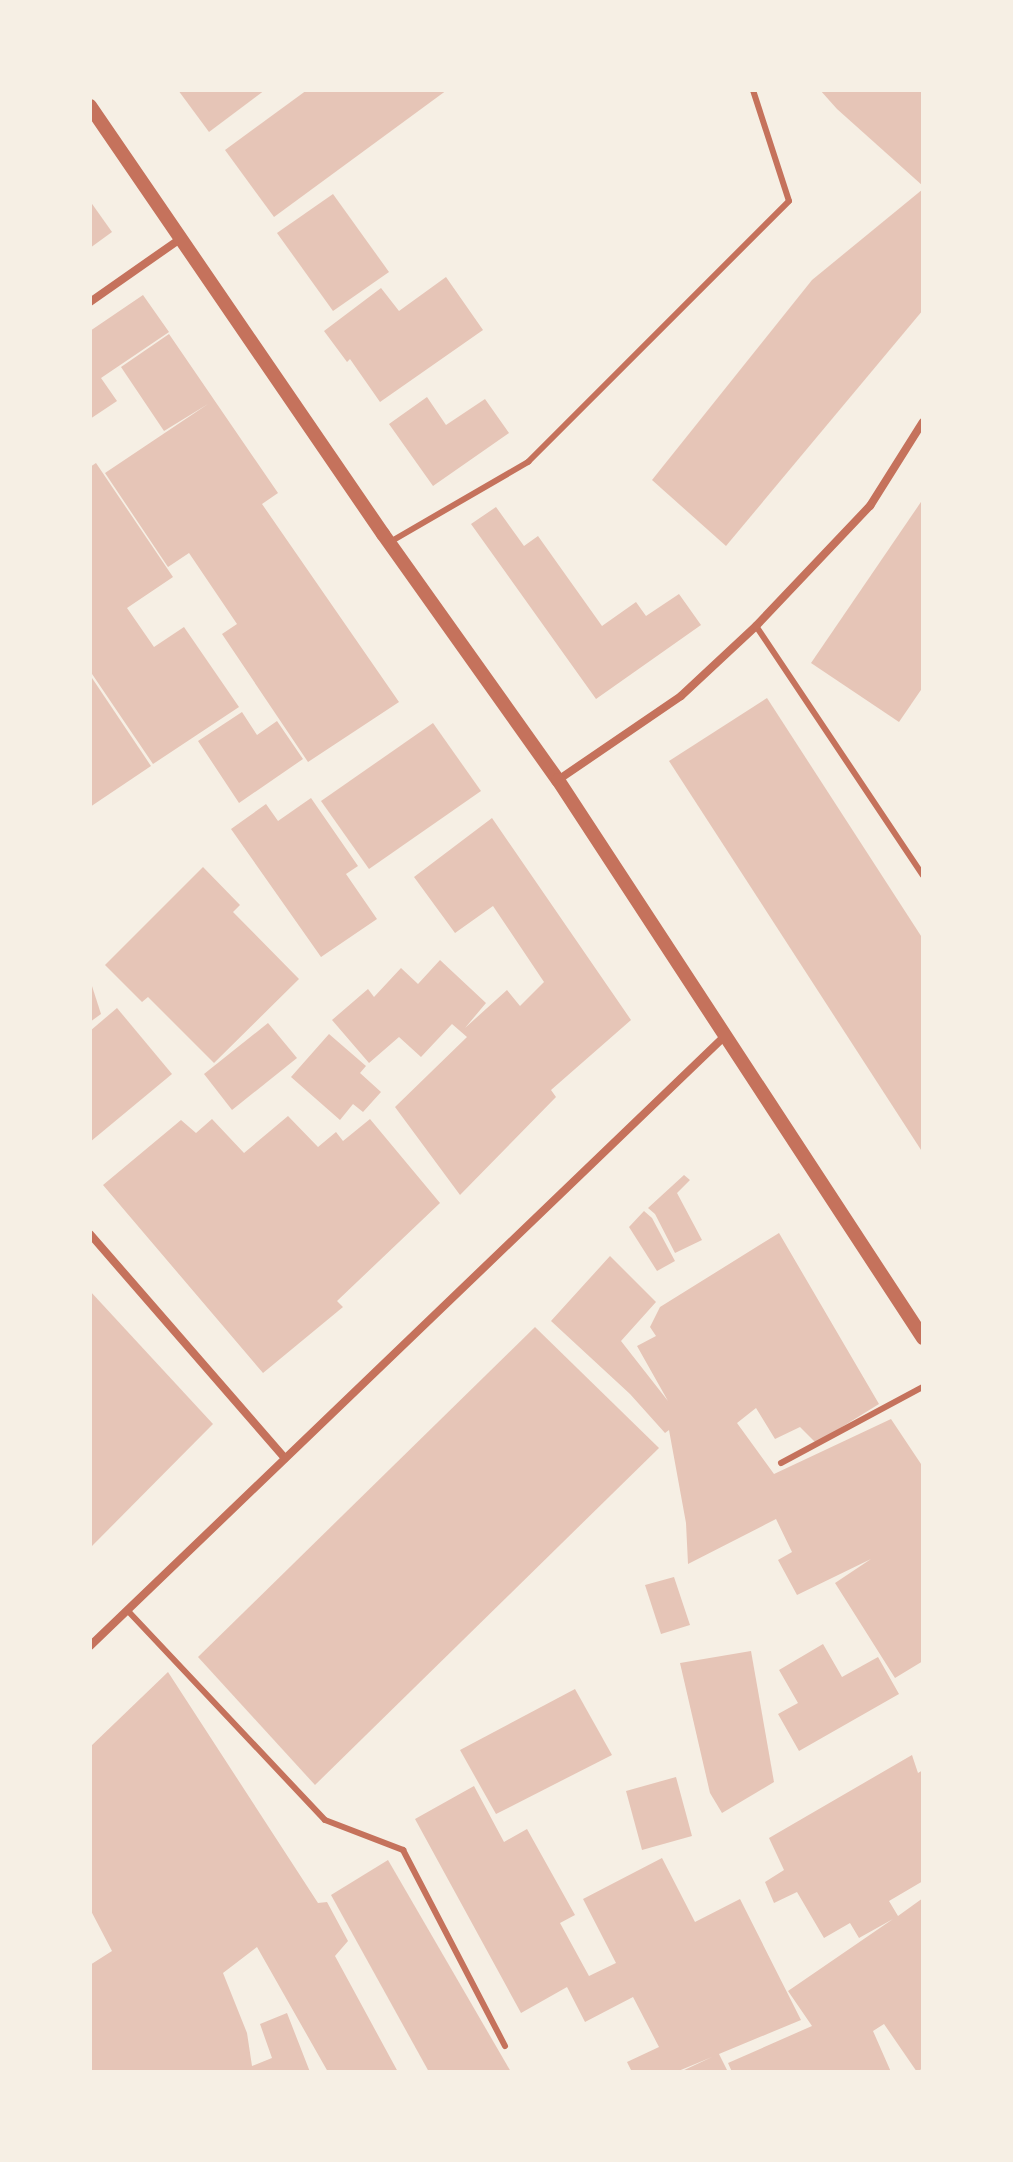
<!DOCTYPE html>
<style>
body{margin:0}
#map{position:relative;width:1013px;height:2162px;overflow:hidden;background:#f6efe4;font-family:Figtree,sans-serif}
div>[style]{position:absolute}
.building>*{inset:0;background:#e6c5b7}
.service>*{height:6px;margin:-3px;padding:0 3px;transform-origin:3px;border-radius:3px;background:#c5725c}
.minor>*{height:8px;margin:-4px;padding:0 4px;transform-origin:4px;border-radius:4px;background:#c5725c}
.tertiary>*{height:14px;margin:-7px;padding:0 7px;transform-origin:7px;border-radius:7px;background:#c5725c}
span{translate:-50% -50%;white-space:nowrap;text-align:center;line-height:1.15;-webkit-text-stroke:6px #f6efe4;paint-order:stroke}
.frame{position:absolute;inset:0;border:92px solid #f6efe4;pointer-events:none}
</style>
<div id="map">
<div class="building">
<i style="clip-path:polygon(178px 90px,265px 90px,209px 132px)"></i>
<i style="clip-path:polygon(307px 90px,447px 90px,274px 217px,225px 150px)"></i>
<i style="clip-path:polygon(820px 90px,923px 90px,923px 186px,837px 109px)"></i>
<i style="clip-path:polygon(923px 189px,923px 310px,726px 546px,652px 480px,812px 280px)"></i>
<i style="clip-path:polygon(333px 194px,389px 272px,333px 311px,277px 233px)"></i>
<i style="clip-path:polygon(90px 201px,112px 232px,90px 248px)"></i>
<i style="clip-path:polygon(446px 277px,483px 330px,380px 402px,350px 359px,347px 362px,324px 331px,381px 288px,399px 311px)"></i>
<i style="clip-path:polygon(143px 295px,169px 332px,101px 378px,117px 401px,90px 419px,90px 331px)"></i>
<i style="clip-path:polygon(169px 334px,278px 493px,262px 504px,399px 702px,308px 762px,222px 634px,237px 624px,189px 553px,168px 567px,105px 473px,208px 404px,164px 431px,121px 367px)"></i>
<i style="clip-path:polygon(427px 397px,446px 425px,485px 399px,509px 433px,433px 486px,389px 424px)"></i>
<i style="clip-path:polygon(96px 463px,173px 577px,127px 608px,154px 647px,184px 627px,239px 707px,153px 764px,90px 671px,90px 467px)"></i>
<i style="clip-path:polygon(923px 499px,923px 687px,899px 722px,811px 663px)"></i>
<i style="clip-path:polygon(496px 507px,524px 546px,538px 536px,602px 626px,636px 602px,646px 616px,679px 594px,701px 625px,596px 699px,471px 524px)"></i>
<i style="clip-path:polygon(90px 675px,151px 766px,90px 807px)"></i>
<i style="clip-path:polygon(767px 698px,923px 939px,923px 1153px,669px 761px)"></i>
<i style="clip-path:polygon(242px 712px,257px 735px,277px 721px,303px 759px,239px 803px,198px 741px)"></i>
<i style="clip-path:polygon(433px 723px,481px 791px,369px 869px,321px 801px)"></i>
<i style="clip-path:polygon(311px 798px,358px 866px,346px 874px,377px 919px,321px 957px,231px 829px,266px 804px,278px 821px)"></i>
<i style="clip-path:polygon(492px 818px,631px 1020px,551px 1090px,556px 1097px,460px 1195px,395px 1107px,467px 1037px,452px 1024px,421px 1057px,399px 1037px,369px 1063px,332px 1020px,368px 989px,374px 997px,401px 968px,418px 984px,440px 960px,486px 1003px,465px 1028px,507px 990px,520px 1006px,544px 982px,493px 906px,455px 933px,414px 877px)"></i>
<i style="clip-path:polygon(203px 867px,240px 905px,233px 912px,299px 979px,214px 1063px,148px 997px,142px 1002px,105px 965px)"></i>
<i style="clip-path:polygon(91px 983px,101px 1014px,90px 1022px,90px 984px)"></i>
<i style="clip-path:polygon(117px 1008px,172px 1074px,90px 1142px,90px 1031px)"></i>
<i style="clip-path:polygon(268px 1023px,297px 1058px,232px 1110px,204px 1074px)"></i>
<i style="clip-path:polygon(329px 1034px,366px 1066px,360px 1073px,381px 1092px,363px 1112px,353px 1104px,340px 1120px,291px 1077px)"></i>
<i style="clip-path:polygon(288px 1116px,318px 1147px,336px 1132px,343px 1141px,370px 1119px,440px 1203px,337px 1301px,343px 1307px,263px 1373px,103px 1185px,181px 1120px,196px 1133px,212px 1119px,244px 1153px)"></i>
<i style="clip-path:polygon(684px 1175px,690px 1180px,677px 1193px,702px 1240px,675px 1253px,655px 1214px,648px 1208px)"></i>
<i style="clip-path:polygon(644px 1211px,652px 1218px,675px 1261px,657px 1271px,629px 1227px)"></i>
<i style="clip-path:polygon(779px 1233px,879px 1404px,816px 1443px,800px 1427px,775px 1439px,756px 1408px,737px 1423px,774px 1474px,891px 1419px,923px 1467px,923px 1661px,895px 1678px,835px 1583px,871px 1559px,797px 1595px,778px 1560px,792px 1552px,776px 1519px,688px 1564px,686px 1523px,669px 1430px,665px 1433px,630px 1394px,551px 1321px,610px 1256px,656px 1302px,621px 1341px,668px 1401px,637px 1346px,656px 1336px,650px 1327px,660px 1307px)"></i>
<i style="clip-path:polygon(90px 1291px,213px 1424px,90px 1548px)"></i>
<i style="clip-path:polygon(535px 1327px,659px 1448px,315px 1785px,198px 1657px)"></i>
<i style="clip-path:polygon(674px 1577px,690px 1625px,661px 1634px,645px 1585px)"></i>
<i style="clip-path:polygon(823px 1644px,842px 1677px,878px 1657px,899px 1694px,799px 1751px,778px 1714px,798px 1703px,779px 1670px)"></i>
<i style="clip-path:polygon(751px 1651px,774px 1782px,722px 1813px,710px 1793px,680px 1663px)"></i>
<i style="clip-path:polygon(168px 1672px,318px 1903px,327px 1902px,348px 1941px,335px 1956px,398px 2072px,328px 2072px,257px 1947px,223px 1973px,247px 2033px,252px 2066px,272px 2058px,260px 2024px,287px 2013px,310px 2072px,90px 2072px,90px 1965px,112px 1951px,90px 1909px,90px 1747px)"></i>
<i style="clip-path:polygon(575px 1689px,612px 1755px,496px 1814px,460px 1750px)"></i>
<i style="clip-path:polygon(912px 1755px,918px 1773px,923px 1770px,923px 1881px,889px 1901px,898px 1916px,923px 1898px,923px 2068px,917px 2072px,884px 2024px,873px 2031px,891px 2072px,732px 2072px,728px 2063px,812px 2026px,788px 1991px,893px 1919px,859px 1938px,850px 1923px,824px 1938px,797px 1892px,774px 1903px,765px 1882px,784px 1870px,769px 1838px)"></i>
<i style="clip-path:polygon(676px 1777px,692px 1836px,642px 1850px,626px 1791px)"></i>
<i style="clip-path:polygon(474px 1786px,504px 1842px,527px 1829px,575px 1915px,560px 1923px,589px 1976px,616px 1963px,583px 1899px,662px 1858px,695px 1922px,740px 1899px,801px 2020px,719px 2054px,728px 2072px,680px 2072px,712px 2057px,676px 2072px,632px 2072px,627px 2062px,659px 2047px,633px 1997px,585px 2022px,567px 1987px,521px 2013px,415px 1819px)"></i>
<i style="clip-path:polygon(388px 1860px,511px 2072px,429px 2072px,331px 1895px)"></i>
</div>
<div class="service">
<i style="left:390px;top:542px;width:160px;rotate:-30.1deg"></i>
<i style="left:528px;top:462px;width:369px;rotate:-45deg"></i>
<i style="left:789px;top:201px;width:117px;rotate:-108deg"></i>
<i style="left:756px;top:626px;width:300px;rotate:56.2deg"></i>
<i style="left:781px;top:1463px;width:161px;rotate:-28.2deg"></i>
<i style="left:128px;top:1611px;width:287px;rotate:46.7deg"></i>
<i style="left:325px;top:1820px;width:84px;rotate:21deg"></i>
<i style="left:403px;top:1850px;width:221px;rotate:62.5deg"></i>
</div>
<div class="minor">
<i style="left:90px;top:302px;width:110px;rotate:-35deg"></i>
<i style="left:558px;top:780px;width:149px;rotate:-34.3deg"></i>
<i style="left:681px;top:696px;width:103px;rotate:-43deg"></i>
<i style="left:756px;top:626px;width:166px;rotate:-46.5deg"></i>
<i style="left:870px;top:506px;width:99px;rotate:-57.8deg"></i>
<i style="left:90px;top:1234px;width:297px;rotate:49deg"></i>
<i style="left:90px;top:1646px;width:882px;rotate:-43.85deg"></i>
</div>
<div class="tertiary">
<i style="left:90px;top:106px;width:519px;rotate:55.61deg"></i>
<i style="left:383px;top:534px;width:302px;rotate:54.6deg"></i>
<i style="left:558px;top:780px;width:667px;rotate:56.81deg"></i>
</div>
<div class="frame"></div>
</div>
